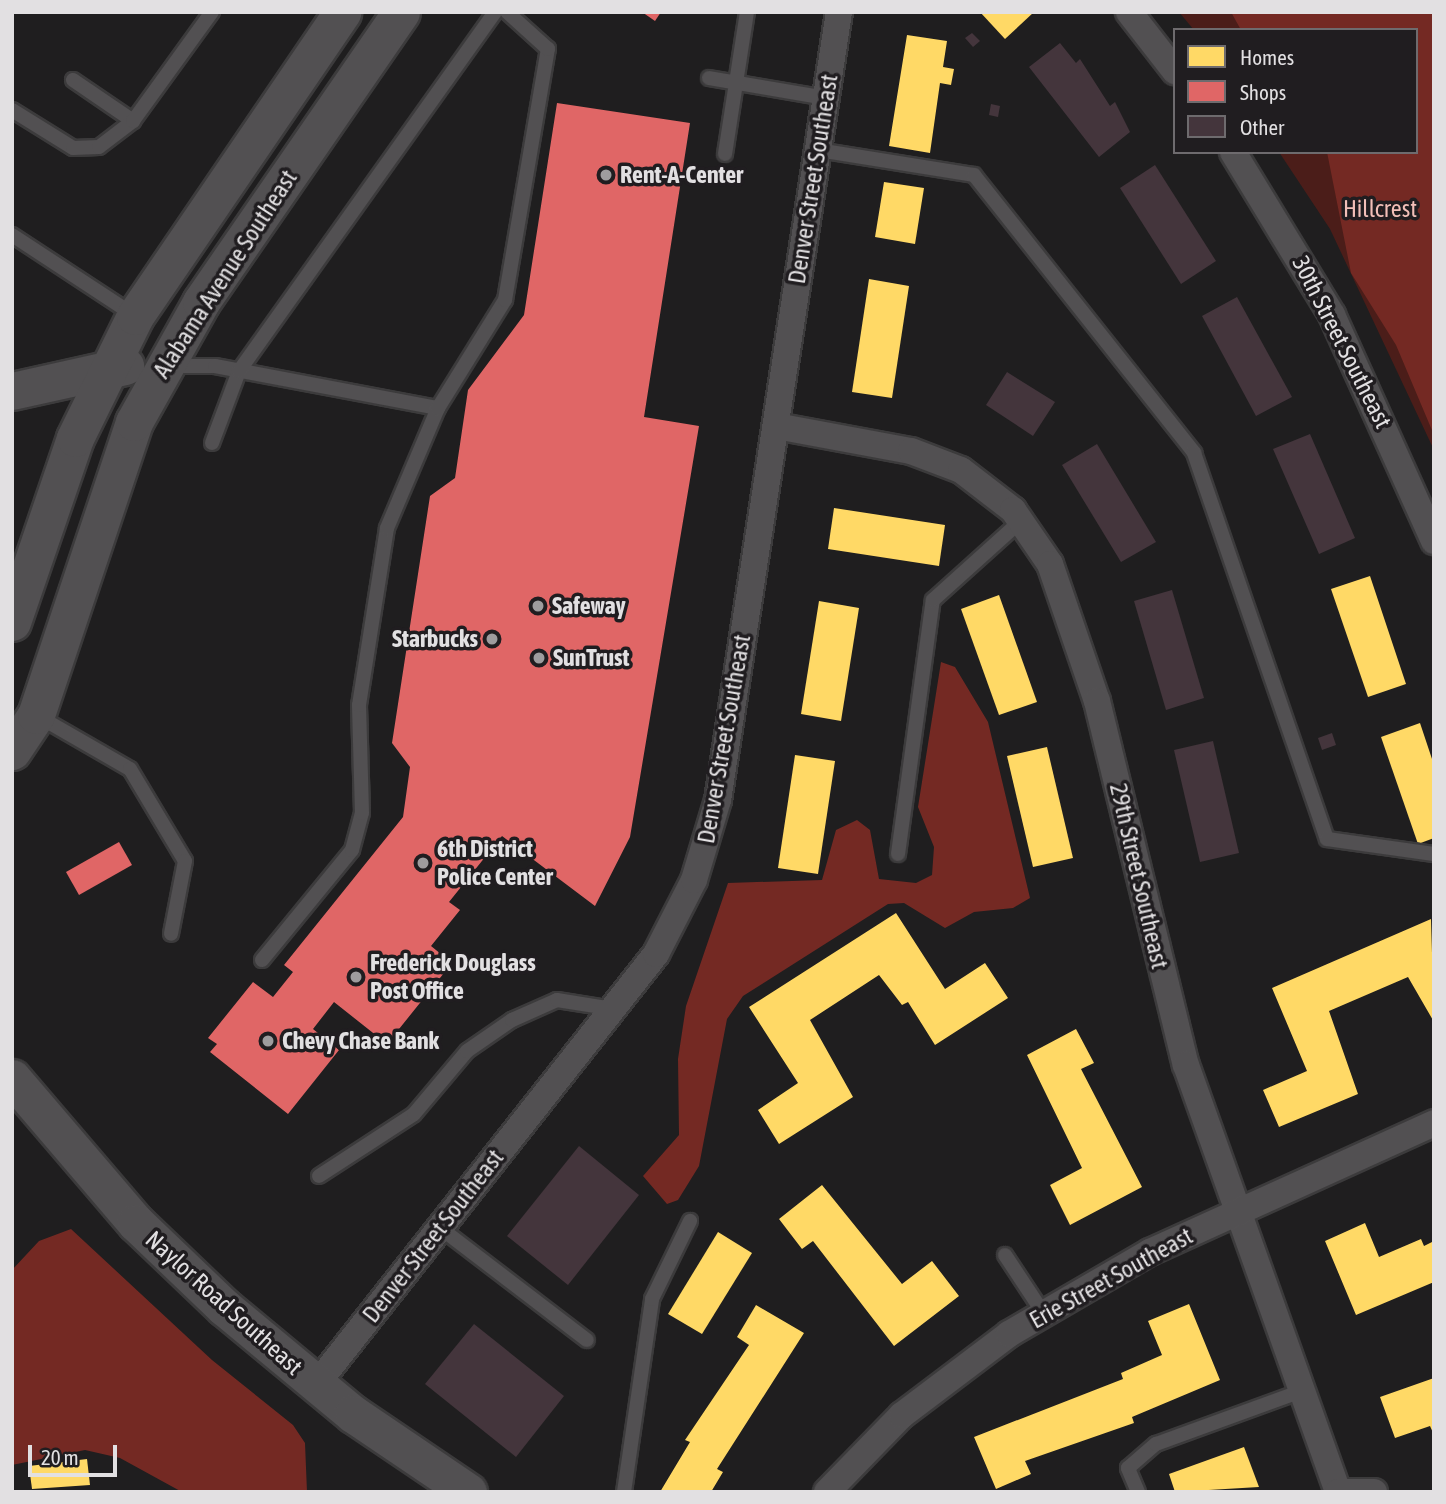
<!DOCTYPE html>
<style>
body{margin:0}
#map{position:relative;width:1446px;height:1504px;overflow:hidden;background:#1f1e1f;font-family:"Asap Condensed",sans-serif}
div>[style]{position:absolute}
.green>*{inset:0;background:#4b1d19}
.forest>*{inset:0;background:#742923}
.homes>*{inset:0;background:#ffd966}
.shops>*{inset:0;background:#e06666}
.building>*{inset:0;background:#44353c}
.roads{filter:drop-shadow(2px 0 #3c3b3c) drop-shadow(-2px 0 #3c3b3c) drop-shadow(0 2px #3c3b3c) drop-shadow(0 -2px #3c3b3c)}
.service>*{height:14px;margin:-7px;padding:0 7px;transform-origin:7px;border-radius:7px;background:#525052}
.minor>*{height:26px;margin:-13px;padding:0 13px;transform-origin:13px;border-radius:13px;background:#525052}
.secondary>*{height:37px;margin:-18.5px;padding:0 18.5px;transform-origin:18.5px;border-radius:18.5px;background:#525052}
.dots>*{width:19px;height:19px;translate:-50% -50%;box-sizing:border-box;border:4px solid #201d20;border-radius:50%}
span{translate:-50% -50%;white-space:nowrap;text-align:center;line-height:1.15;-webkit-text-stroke:7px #201d20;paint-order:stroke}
.poi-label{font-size:24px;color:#e2e0e2;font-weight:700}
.left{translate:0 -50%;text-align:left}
.right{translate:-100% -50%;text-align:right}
.street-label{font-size:24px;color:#e2e0e2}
.park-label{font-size:24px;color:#f2bfb8}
.frame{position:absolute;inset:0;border:14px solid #e2e0e2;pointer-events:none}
.legend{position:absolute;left:1173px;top:28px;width:245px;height:126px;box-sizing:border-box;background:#201d20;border:2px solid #6e6b6e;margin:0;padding:9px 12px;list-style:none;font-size:21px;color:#e2e0e2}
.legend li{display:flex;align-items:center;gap:14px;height:35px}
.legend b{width:35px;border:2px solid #6e6b6e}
.scale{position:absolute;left:28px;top:1445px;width:89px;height:32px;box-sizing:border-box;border:4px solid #e2e0e2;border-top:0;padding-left:9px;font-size:21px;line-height:24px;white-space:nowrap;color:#e2e0e2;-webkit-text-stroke:5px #201d20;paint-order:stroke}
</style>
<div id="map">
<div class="green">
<i style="clip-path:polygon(1179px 12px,1434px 12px,1434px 450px,1330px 229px,1279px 152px,1416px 152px,1416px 30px,1194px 30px)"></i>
</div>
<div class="forest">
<i style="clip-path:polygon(1231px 12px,1434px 12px,1434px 435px,1396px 345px,1351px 273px,1327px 152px,1416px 152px,1416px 30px,1241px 30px)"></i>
<i style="clip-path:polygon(941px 662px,955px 667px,988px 722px,1030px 898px,1013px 908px,974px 912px,945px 928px,904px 903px,888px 904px,743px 996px,727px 1019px,699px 1166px,678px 1200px,667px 1204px,643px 1176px,679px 1135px,678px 1059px,686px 1006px,728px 883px,822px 880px,836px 830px,857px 820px,870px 830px,879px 879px,916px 883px,932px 875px,934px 847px,918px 807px)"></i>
<i style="clip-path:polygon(71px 1229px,212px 1360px,293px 1425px,305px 1443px,307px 1492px,182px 1492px,120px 1458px,85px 1450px,12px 1465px,12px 1270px,39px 1241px)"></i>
</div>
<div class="homes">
<i style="clip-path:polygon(980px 12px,1034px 12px,1005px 39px)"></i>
<i style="clip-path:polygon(907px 35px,947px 41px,943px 67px,954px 69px,951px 85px,940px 83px,930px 153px,889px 146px)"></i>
<i style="clip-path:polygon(884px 182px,924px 188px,915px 244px,875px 237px)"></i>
<i style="clip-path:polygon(869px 279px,909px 286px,892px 398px,852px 392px)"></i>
<i style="clip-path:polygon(834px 508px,945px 525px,939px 566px,828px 549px)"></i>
<i style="clip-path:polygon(1370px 576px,1406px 684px,1368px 697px,1331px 589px)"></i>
<i style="clip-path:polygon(999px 595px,1037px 702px,999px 715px,961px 609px)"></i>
<i style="clip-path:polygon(819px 601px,859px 608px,841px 721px,801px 714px)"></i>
<i style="clip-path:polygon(1420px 723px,1434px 765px,1434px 838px,1418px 844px,1381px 737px)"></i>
<i style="clip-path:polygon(1047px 747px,1073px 858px,1033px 867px,1007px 756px)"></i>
<i style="clip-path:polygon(795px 755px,835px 761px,818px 874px,778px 868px)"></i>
<i style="clip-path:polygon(896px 913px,945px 989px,985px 963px,1008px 998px,935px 1045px,908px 1002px,902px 1005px,879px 975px,810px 1020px,853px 1097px,779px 1144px,758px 1110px,798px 1083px,749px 1007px)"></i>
<i style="clip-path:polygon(1431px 919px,1434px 1022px,1408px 977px,1329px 1011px,1358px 1094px,1279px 1127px,1263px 1090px,1307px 1071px,1272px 988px)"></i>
<i style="clip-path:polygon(1076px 1029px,1094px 1063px,1081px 1069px,1142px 1187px,1070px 1225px,1050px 1185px,1082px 1168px,1027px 1055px)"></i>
<i style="clip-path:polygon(822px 1185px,902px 1284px,932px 1261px,959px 1296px,894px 1346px,813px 1241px,802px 1249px,779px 1219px)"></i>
<i style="clip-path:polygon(1365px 1223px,1379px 1257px,1421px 1239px,1424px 1246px,1434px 1241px,1434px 1282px,1356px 1315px,1325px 1241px)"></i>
<i style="clip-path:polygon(718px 1232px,752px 1253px,702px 1334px,668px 1314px)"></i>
<i style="clip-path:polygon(1189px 1304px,1220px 1380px,1132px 1417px,1134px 1423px,1025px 1461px,1031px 1474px,996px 1489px,974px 1437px,1123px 1379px,1121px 1373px,1162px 1355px,1148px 1321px)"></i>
<i style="clip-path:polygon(756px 1305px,804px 1333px,717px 1469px,723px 1472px,711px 1492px,660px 1492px,690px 1442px,685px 1440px,749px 1345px,737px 1337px)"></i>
<i style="clip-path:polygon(1434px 1378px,1434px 1435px,1430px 1426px,1395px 1438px,1380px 1397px)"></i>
<i style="clip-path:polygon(1244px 1447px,1259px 1487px,1175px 1492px,1169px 1474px)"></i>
<i style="clip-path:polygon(87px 1459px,90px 1485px,32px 1489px,29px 1466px)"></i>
</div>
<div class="shops">
<i style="clip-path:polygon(642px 12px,661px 12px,655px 21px)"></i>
<i style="clip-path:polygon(557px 103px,690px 123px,644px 417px,699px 426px,630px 837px,595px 906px,502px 836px,449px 902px,460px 910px,431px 946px,452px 963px,387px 1044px,334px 1002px,313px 1029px,339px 1050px,288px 1114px,210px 1052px,217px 1044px,208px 1038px,253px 982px,273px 997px,293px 972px,284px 965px,403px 817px,410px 767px,392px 743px,430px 496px,455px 478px,468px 390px,524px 315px)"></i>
<i style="clip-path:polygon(119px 842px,132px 865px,79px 895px,66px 872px)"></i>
</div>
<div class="building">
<i style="clip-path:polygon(972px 33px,980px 41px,973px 47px,965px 38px)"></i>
<i style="clip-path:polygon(1060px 43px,1076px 63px,1080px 59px,1110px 106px,1115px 102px,1130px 132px,1099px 157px,1029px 67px)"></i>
<i style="clip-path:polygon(991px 104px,1000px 106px,998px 117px,989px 115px)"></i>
<i style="clip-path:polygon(1155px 165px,1216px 261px,1181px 284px,1120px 188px)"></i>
<i style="clip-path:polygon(1237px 297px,1292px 397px,1256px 416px,1202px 316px)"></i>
<i style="clip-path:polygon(1007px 372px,1055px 402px,1033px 436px,986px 405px)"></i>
<i style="clip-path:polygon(1310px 434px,1355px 538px,1319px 554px,1273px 449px)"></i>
<i style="clip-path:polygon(1097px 444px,1156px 542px,1121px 562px,1062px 465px)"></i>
<i style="clip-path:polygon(1172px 590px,1204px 698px,1166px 710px,1134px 601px)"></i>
<i style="clip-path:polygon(1332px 733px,1336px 745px,1322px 750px,1318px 738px)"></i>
<i style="clip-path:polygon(1213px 741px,1239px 853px,1200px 862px,1174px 750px)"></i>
<i style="clip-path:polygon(579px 1146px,639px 1195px,568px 1285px,507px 1236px)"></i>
<i style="clip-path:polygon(474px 1324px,564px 1396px,516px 1457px,425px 1384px)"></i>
</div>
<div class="roads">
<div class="service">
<i style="left:709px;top:78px;width:119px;rotate:9.7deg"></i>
<i style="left:73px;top:80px;width:73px;rotate:34.3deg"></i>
<i style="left:12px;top:110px;width:72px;rotate:31.9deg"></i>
<i style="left:73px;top:148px;width:26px;rotate:-2deg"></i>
<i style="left:99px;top:147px;width:43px;rotate:-37.4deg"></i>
<i style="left:133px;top:121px;width:135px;rotate:-54.1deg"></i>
<i style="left:818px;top:150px;width:158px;rotate:9.1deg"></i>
<i style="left:974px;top:175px;width:355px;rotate:51.6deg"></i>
<i style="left:1194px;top:453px;width:408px;rotate:71deg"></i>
<i style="left:1327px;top:839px;width:108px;rotate:8deg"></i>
<i style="left:725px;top:154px;width:144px;rotate:-81.2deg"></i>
<i style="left:12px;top:235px;width:146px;rotate:33.3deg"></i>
<i style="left:167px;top:366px;width:48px"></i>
<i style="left:215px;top:366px;width:227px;rotate:10.7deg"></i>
<i style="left:212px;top:443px;width:77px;rotate:-69.4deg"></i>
<i style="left:239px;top:371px;width:441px;rotate:-54.5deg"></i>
<i style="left:36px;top:715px;width:108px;rotate:29.9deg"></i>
<i style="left:130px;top:769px;width:107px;rotate:59.1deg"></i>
<i style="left:185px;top:861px;width:74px;rotate:100.9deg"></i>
<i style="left:898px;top:854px;width:256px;rotate:-82.2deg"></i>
<i style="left:933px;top:600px;width:120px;rotate:-42deg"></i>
<i style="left:262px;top:960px;width:142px;rotate:-50.7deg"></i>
<i style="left:352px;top:850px;width:38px;rotate:-75deg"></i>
<i style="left:362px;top:813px;width:108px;rotate:-91.6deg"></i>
<i style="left:359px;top:705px;width:179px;rotate:-81deg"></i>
<i style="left:387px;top:528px;width:130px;rotate:-67deg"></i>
<i style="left:438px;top:408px;width:127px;rotate:-58.2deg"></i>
<i style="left:505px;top:300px;width:255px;rotate:-80.3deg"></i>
<i style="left:548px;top:49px;width:55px;rotate:-137.9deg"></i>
<i style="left:319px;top:1176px;width:113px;rotate:-33.1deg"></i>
<i style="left:414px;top:1114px;width:82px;rotate:-49.9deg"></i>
<i style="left:467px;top:1051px;width:55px;rotate:-34.6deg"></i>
<i style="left:512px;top:1020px;width:49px;rotate:-24deg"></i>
<i style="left:557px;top:1000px;width:58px;rotate:9deg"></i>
<i style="left:439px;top:1227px;width:186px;rotate:37.4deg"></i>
<i style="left:1005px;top:1255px;width:71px;rotate:56.5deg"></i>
<i style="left:624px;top:1492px;width:195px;rotate:-81.7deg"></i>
<i style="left:652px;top:1299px;width:87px;rotate:-64deg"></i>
<i style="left:1138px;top:1492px;width:26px;rotate:-113deg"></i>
<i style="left:1128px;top:1468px;width:37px;rotate:-41deg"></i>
<i style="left:1156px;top:1444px;width:155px;rotate:-20deg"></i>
</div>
<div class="minor">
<i style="left:1129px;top:12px;width:75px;rotate:52.1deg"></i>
<i style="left:1233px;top:152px;width:191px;rotate:58.7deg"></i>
<i style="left:1332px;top:315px;width:248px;rotate:65.7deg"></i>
<i style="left:776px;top:426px;width:137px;rotate:10.5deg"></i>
<i style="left:911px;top:451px;width:53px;rotate:20.8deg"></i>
<i style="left:961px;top:470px;width:66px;rotate:37.6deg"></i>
<i style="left:1013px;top:510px;width:65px;rotate:55.6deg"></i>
<i style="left:1050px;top:564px;width:145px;rotate:71.1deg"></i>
<i style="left:1097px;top:701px;width:375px;rotate:76.3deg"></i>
<i style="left:1186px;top:1065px;width:453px;rotate:70.4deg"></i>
<i style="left:316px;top:1385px;width:549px;rotate:-51.73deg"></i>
<i style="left:656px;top:954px;width:83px;rotate:-62.8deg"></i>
<i style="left:694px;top:880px;width:84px;rotate:-73.3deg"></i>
<i style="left:718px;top:800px;width:797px;rotate:-81.27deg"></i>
<i style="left:827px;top:1492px;width:107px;rotate:-45.8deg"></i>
<i style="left:902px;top:1415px;width:134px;rotate:-37.1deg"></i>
<i style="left:1009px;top:1334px;width:163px;rotate:-30.2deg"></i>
<i style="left:1150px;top:1252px;width:312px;rotate:-24.4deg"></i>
<i style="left:1338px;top:1492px;width:36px"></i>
</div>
<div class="secondary">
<i style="left:12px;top:391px;width:116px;rotate:-12.5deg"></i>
<i style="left:12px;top:622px;width:194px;rotate:-71.1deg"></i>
<i style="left:75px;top:438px;width:136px;rotate:-63.8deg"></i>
<i style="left:135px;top:316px;width:368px;rotate:-55.7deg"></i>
<i style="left:12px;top:751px;width:43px;rotate:-56.3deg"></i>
<i style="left:36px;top:715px;width:309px;rotate:-71.5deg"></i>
<i style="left:134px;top:422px;width:137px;rotate:-60.8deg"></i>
<i style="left:201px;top:302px;width:352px;rotate:-55.4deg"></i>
<i style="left:12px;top:1078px;width:191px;rotate:49.5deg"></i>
<i style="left:136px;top:1223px;width:122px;rotate:43.7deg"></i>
<i style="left:224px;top:1307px;width:168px;rotate:39.7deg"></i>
<i style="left:353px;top:1414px;width:139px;rotate:34.1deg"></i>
</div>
</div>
<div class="dots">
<i style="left:606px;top:175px;background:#9e9c9e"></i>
<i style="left:538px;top:606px;background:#9e9c9e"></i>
<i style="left:492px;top:639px;background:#9e9c9e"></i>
<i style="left:539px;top:658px;background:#9e9c9e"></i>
<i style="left:423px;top:863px;background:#9e9c9e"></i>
<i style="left:356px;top:977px;background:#9e9c9e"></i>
<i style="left:268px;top:1041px;background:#9e9c9e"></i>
</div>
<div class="poi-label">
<span class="left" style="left:620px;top:175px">Rent-A-Center</span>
<span class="left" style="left:552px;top:606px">Safeway</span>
<span class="right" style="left:478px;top:639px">Starbucks</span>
<span class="left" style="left:553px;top:658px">SunTrust</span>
<span class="left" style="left:437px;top:863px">6th District<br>Police Center</span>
<span class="left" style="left:370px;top:977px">Frederick Douglass<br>Post Office</span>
<span class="left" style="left:282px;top:1041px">Chevy Chase Bank</span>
</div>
<div class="street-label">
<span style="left:813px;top:179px;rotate:-81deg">Denver Street Southeast</span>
<span style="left:225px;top:274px;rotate:-57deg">Alabama Avenue Southeast</span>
<span style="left:1342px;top:342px;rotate:63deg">30th Street Southeast</span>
<span style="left:724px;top:739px;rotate:-80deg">Denver Street Southeast</span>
<span style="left:1139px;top:876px;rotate:77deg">29th Street Southeast</span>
<span style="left:433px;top:1236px;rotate:-52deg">Denver Street Southeast</span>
<span style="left:1111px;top:1278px;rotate:-29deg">Erie Street Southeast</span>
<span style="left:224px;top:1303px;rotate:42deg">Naylor Road Southeast</span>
</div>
<div class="park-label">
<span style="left:1380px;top:209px">Hillcrest</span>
</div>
<div class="frame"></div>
<ul class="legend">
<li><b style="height:19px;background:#ffd966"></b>Homes</li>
<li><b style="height:19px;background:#e06666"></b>Shops</li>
<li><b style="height:19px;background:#44353c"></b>Other</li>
</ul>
<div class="scale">20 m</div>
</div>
